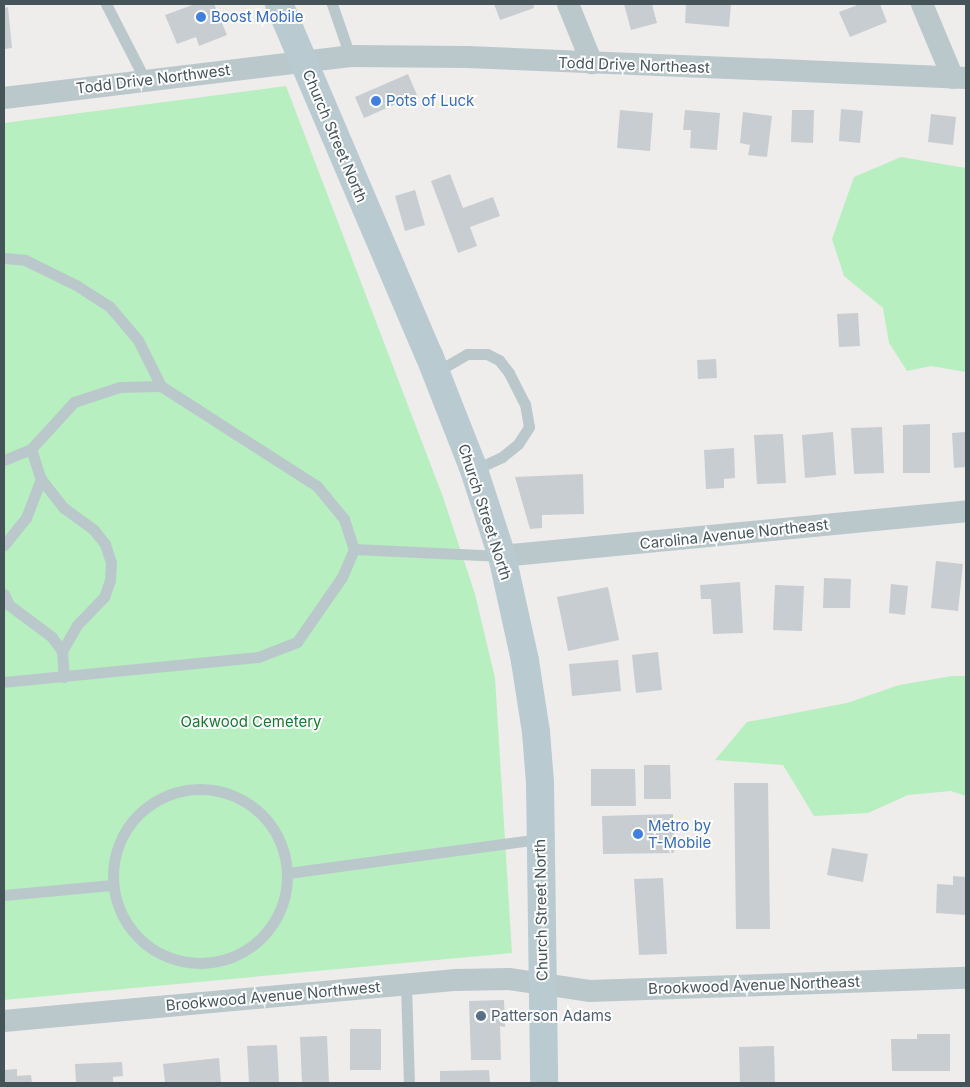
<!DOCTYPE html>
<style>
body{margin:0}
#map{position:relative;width:970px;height:1087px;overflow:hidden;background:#efecec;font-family:Inter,sans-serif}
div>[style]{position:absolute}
.green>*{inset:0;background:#b8efc0}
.building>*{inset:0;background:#c8cdd1}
.lane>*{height:11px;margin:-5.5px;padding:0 5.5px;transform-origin:5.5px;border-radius:5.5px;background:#bac8cc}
.lane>.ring{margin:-5.5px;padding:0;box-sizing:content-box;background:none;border:11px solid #bac8cc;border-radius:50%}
.street>*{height:22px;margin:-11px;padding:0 11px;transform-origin:11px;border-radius:11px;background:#bac8cc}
.secondary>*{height:28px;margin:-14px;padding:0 14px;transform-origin:14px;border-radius:14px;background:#b9cad1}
.dots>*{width:14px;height:14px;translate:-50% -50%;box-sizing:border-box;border:2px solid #fff;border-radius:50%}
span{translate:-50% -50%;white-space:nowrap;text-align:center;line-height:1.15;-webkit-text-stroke:4px #fff;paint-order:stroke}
.shop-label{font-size:15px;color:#366cbe}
.left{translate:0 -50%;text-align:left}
.street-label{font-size:15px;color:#445459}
.park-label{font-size:15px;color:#147b2f}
.service-label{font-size:15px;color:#4e5e75}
.frame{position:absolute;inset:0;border:5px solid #445459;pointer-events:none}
</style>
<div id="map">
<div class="green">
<i style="clip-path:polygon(286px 86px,443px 497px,475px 594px,495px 678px,512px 953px,4px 1000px,4px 123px)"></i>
<i style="clip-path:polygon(901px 157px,966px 168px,966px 372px,931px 366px,907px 371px,889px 343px,883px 308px,844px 276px,832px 239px,854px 177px)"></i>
<i style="clip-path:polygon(952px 676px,966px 676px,966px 796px,951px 791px,908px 795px,868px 813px,814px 816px,783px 765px,715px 760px,747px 722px,847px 703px,899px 685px)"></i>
</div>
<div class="building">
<i style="clip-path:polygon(195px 4px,214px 4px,227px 35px,199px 46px,196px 37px,177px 44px,165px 15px)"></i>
<i style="clip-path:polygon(494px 4px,533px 4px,534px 8px,500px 20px)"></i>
<i style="clip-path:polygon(624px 4px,652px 4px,657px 23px,631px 30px)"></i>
<i style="clip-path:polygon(686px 4px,731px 4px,729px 27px,685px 23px)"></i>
<i style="clip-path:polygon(860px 4px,880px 4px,887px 22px,850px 37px,839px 12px)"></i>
<i style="clip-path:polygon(8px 7px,12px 48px,4px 49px,4px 8px)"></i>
<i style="clip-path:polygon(408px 74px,417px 95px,364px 118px,355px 97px)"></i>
<i style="clip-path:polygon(841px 109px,863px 111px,860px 143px,839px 141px)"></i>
<i style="clip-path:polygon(620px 110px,653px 113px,650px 151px,617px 148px)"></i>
<i style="clip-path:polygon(685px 110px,720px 113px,717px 150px,690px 148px,691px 130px,683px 130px)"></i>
<i style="clip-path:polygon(792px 110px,814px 110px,813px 143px,791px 142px)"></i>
<i style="clip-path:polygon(743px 112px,772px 116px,767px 157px,748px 155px,750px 145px,740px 143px)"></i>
<i style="clip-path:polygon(931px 114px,956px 117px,953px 145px,928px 142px)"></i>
<i style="clip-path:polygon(450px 174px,463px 208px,493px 197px,500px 216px,470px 227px,477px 246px,458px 253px,431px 181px)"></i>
<i style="clip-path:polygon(415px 190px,425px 225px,405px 231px,395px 196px)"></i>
<i style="clip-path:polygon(858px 313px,860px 346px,839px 347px,837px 314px)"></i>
<i style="clip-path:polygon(716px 359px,717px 378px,698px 379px,697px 360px)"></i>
<i style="clip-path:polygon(930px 424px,930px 473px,903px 473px,903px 425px)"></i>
<i style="clip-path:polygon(882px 427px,884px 473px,854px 474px,851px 428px)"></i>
<i style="clip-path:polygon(833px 432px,836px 475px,805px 478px,802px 435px)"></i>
<i style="clip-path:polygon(966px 432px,966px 467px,954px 468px,952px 433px)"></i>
<i style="clip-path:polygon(783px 434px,786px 483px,757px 484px,754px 435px)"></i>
<i style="clip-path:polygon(734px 448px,735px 478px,724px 479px,724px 488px,706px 489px,704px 450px)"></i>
<i style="clip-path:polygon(583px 474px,584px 514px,542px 515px,542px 528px,530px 529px,515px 477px)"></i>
<i style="clip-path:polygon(936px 561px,963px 564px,958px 611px,931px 608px)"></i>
<i style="clip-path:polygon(824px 578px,851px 579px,850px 608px,823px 608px)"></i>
<i style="clip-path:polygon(740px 582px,743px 633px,713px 634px,711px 599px,701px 599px,700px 585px)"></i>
<i style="clip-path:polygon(891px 584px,908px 586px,905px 615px,889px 613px)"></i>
<i style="clip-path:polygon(775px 585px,804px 586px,802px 631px,773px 630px)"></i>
<i style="clip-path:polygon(608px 587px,619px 640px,568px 651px,557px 597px)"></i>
<i style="clip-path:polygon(658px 652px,662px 690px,636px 693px,632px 655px)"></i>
<i style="clip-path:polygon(618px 660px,621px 691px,572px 696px,569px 664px)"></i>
<i style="clip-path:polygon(644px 765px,670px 765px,671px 799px,644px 799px)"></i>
<i style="clip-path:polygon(591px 769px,635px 769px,636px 806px,591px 806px)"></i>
<i style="clip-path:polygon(734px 783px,768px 783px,770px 929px,736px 929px)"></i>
<i style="clip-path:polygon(673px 814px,674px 853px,603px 854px,602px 816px)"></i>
<i style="clip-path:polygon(832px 848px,868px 854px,863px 882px,827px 875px)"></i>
<i style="clip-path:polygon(953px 876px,966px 877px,966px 915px,936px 913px,937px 884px,953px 885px)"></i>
<i style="clip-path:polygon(663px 878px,667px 954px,639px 955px,634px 879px)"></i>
<i style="clip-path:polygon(504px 1000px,505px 1027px,500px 1026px,501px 1060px,471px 1060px,469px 1001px)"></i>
<i style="clip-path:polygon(350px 1029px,381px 1029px,381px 1070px,350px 1070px)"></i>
<i style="clip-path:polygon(917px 1034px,950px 1034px,950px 1071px,892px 1071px,891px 1039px,917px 1039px)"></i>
<i style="clip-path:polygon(327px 1036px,329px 1083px,302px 1083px,300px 1037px)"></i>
<i style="clip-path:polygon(277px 1045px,279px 1083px,249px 1083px,247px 1046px)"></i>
<i style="clip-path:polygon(774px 1046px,775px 1083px,740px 1083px,739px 1047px)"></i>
<i style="clip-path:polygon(219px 1058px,221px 1083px,165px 1083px,163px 1064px)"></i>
<i style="clip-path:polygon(122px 1062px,123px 1076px,113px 1077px,113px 1083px,76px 1083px,75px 1064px)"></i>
<i style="clip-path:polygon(17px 1069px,17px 1076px,31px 1075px,32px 1083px,4px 1083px,4px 1070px)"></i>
<i style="clip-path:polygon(489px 1070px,490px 1083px,440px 1083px,440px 1071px)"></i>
</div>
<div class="lane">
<i style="left:106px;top:4px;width:85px;rotate:62.8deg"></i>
<i style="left:332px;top:4px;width:55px;rotate:70.9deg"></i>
<i style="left:4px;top:258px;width:21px;rotate:5deg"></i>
<i style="left:25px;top:260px;width:57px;rotate:26.1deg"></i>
<i style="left:76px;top:285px;width:40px;rotate:32.9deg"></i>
<i style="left:110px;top:307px;width:43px;rotate:49.7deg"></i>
<i style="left:138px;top:340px;width:51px;rotate:63.4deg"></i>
<i style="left:161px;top:386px;width:185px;rotate:32.7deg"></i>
<i style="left:317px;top:486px;width:43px;rotate:50.7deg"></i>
<i style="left:344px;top:519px;width:32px;rotate:72deg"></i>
<i style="left:354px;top:549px;width:30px;rotate:113deg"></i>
<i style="left:342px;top:577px;width:79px;rotate:124.7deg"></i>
<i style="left:297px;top:642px;width:42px;rotate:159deg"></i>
<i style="left:258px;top:657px;width:255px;rotate:174.4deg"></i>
<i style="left:436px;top:372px;width:36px;rotate:-30deg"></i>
<i style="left:467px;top:354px;width:20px"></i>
<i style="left:487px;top:354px;width:13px;rotate:27deg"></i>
<i style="left:499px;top:360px;width:16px;rotate:52deg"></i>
<i style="left:509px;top:373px;width:35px;rotate:63deg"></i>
<i style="left:525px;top:404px;width:23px;rotate:80deg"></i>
<i style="left:529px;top:427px;width:20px;rotate:123deg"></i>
<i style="left:518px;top:444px;width:21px;rotate:141deg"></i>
<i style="left:502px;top:457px;width:31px;rotate:155deg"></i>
<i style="left:31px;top:449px;width:32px;rotate:72deg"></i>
<i style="left:4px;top:460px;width:29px;rotate:-22deg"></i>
<i style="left:31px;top:449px;width:64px;rotate:-47.5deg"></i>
<i style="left:74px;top:402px;width:48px;rotate:-18.1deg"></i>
<i style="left:120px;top:387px;width:41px;rotate:-1.4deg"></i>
<i style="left:4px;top:545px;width:35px;rotate:-51deg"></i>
<i style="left:26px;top:518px;width:42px;rotate:-69deg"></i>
<i style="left:41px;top:479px;width:37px;rotate:52deg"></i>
<i style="left:64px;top:508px;width:37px;rotate:36deg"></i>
<i style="left:94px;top:530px;width:18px;rotate:52deg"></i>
<i style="left:105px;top:544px;width:19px;rotate:72deg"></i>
<i style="left:111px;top:562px;width:18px;rotate:93deg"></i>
<i style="left:110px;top:580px;width:18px;rotate:109deg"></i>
<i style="left:104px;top:597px;width:39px;rotate:134deg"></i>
<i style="left:77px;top:625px;width:30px;rotate:120deg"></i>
<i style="left:62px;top:651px;width:17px;rotate:-126deg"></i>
<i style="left:52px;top:637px;width:54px;rotate:-143.3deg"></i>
<i style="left:9px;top:605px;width:12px;rotate:-114deg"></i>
<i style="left:354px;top:549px;width:148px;rotate:2.7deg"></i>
<i style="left:62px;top:651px;width:26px;rotate:86deg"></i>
<i class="ring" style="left:113px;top:789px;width:163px;height:163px"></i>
<i style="left:288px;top:873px;width:255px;rotate:-7.7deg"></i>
<i style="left:4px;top:895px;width:108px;rotate:-5.3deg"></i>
<i style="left:406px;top:984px;width:99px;rotate:88.3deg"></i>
</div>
<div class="street">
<i style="left:568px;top:4px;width:64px;rotate:67.9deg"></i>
<i style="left:922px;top:4px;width:80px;rotate:67.3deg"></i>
<i style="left:4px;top:98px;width:349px;rotate:-6.9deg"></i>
<i style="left:350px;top:56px;width:117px;rotate:0.5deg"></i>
<i style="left:467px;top:57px;width:499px;rotate:2.4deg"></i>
<i style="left:502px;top:556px;width:466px;rotate:-5.5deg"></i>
<i style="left:4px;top:1021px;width:454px;rotate:-5.2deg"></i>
<i style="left:456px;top:980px;width:53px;rotate:-1.1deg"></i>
<i style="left:509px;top:979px;width:81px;rotate:8.5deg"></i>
<i style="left:589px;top:991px;width:377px;rotate:-2deg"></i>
</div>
<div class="secondary">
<i style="left:279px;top:4px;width:382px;rotate:66.9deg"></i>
<i style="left:429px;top:355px;width:120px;rotate:68.6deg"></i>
<i style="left:473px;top:467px;width:94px;rotate:72deg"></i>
<i style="left:502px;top:556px;width:107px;rotate:77.6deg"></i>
<i style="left:525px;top:661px;width:72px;rotate:81.2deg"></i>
<i style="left:536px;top:732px;width:51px;rotate:85.5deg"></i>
<i style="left:540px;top:783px;width:300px;rotate:89.2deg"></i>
</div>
<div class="dots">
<i style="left:201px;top:17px;background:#3f7fe0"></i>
<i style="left:376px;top:101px;background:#3f7fe0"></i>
<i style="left:638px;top:834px;background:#3f7fe0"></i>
<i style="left:481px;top:1016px;background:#5c6f8a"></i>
</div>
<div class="shop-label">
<span class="left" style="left:211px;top:17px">Boost Mobile</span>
<span class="left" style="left:386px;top:101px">Pots of Luck</span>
<span class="left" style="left:648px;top:834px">Metro by<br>T-Mobile</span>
</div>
<div class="street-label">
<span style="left:634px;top:65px;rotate:2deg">Todd Drive Northeast</span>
<span style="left:153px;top:79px;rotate:-7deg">Todd Drive Northwest</span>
<span style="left:335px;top:136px;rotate:67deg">Church Street North</span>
<span style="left:485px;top:512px;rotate:72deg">Church Street North</span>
<span style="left:734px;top:534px;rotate:-6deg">Carolina Avenue Northeast</span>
<span style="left:541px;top:910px;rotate:-91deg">Church Street North</span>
<span style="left:754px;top:985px;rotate:-2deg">Brookwood Avenue Northeast</span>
<span style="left:273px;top:996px;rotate:-5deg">Brookwood Avenue Northwest</span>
</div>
<div class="park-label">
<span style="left:251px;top:722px">Oakwood Cemetery</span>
</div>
<div class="service-label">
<span class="left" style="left:491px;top:1016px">Patterson Adams</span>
</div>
<div class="frame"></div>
</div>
